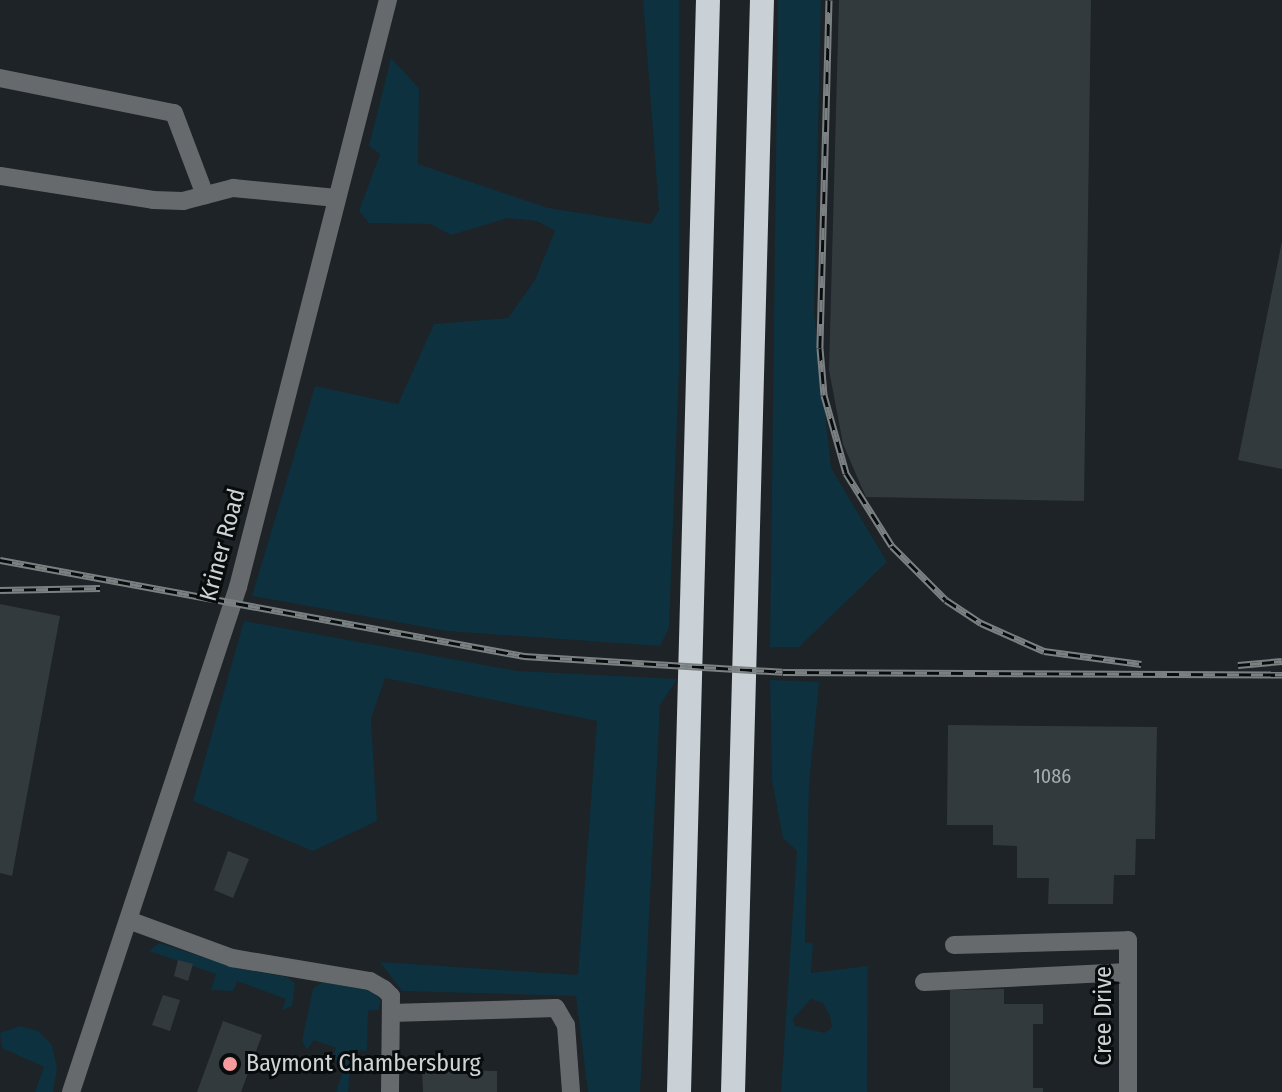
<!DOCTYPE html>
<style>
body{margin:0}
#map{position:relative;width:1282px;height:1092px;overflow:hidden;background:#1d2326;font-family:"Fira Sans Condensed",sans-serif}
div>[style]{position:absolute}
.green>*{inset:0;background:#0d313f}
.building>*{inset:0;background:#333a3d}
.minor>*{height:18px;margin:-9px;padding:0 9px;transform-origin:9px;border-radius:9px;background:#676a6c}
.highway>*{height:24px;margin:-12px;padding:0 12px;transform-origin:12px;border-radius:12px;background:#c9d1d6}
.rail>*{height:7px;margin-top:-3.5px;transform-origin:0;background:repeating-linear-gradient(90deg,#090c0d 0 12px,#7b8082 0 24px);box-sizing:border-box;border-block:2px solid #7b8082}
.dots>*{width:22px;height:22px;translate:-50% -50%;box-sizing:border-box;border:4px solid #090c0d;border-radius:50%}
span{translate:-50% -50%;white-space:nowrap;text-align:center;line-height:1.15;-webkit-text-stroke:6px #090c0d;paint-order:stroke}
.number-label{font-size:20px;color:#a8adaf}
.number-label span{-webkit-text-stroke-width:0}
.street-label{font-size:24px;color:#cfd3d5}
.poi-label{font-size:24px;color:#cfd3d5}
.left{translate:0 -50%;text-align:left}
</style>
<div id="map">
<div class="green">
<i style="clip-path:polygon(643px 0,679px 0,679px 368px,669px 628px,660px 646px,447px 631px,252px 596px,315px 386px,398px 404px,434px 324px,508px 318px,535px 280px,555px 231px,537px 221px,508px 218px,451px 235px,431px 224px,369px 223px,359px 211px,380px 154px,369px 146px,391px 58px,419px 88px,418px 164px,548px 208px,651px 224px,659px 210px)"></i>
<i style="clip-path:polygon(778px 0,821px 0,814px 312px,831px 468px,887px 562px,799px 647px,770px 647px)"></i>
<i style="clip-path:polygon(244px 621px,517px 671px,677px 679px,660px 705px,640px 1092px,588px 1092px,576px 996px,402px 991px,380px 962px,578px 975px,597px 721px,385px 678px,371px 719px,377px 821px,313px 851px,193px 801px)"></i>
<i style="clip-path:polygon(evenodd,770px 680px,819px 682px,809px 786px,805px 942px,813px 944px,811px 973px,868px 966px,867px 1092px,781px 1092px,797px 851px,783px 838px,772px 780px,770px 680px,811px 999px,823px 1003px,830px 1016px,832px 1027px,825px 1033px,795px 1026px,793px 1019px,811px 999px)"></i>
<i style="clip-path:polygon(159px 943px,237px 968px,287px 977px,295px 983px,292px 1006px,282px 1010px,286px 999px,237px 981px,233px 991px,211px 990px,216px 974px,149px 951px)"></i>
<i style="clip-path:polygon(322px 982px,372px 990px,381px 1001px,378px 1010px,368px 1011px,367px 1051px,351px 1050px,348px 1092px,336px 1092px,345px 1066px,332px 1060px,336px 1048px,314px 1040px,307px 1050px,302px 1041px,313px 989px)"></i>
<i style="clip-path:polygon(20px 1026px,38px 1031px,52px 1045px,57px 1068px,53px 1092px,35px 1092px,44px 1067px,2px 1048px,0 1033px)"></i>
</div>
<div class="building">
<i style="clip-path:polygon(839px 0,1091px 0,1084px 501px,866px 497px,861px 486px,843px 444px,829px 370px)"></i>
<i style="clip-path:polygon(1282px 241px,1282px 469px,1238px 460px)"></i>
<i style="clip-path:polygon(0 604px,60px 616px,12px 876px,0 873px)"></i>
<i style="clip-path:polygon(948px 725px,1157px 727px,1155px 839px,1136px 839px,1135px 875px,1114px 875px,1113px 904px,1048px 904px,1049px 878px,1017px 878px,1017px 846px,993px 845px,993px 825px,947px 825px)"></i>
<i style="clip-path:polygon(228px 851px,249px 859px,233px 898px,214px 890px)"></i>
<i style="clip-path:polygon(178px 960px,193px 964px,188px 981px,174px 976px)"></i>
<i style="clip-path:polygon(1004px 989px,1004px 1004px,1043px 1004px,1043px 1024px,1033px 1024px,1033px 1088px,1043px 1088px,1043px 1092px,950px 1092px,950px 990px)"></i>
<i style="clip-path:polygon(163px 995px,180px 1000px,170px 1031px,152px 1025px)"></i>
<i style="clip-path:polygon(223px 1021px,262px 1035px,241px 1092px,197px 1092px)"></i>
<i style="clip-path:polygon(422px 1069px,497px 1071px,497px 1092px,423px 1092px)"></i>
</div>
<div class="minor">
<i style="left:0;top:78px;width:177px;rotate:11.4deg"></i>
<i style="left:174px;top:113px;width:88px;rotate:69.3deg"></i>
<i style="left:0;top:176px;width:155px;rotate:8.9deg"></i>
<i style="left:153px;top:200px;width:30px;rotate:2deg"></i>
<i style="left:183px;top:201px;width:52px;rotate:-14.6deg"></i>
<i style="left:233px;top:188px;width:104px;rotate:5.5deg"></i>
<i style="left:131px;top:921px;width:108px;rotate:20.1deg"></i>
<i style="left:232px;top:958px;width:140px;rotate:9.5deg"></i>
<i style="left:370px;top:981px;width:16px;rotate:30deg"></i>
<i style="left:384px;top:989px;width:10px;rotate:45deg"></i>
<i style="left:391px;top:996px;width:96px;rotate:90.6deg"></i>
<i style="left:954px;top:945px;width:174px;rotate:-1.6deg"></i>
<i style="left:1128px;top:940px;width:152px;rotate:90deg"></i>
<i style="left:924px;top:982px;width:204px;rotate:-2.8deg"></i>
<i style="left:391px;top:1013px;width:165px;rotate:-1.7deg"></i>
<i style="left:556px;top:1008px;width:20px;rotate:60deg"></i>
<i style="left:566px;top:1025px;width:67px;rotate:85.7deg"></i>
<i style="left:71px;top:1092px;width:532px;rotate:-71.7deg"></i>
<i style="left:238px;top:587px;width:606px;rotate:-75.67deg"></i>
</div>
<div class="highway">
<i style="left:679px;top:1092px;width:1092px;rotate:-88.48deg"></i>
<i style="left:733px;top:1092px;width:1092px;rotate:-88.48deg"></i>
</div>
<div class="rail">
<i style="left:829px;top:0;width:348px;rotate:91.5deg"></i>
<i style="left:820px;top:348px;width:47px;rotate:85.1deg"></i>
<i style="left:824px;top:395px;width:81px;rotate:74.2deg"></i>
<i style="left:846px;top:473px;width:86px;rotate:57.8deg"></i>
<i style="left:892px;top:546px;width:76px;rotate:45deg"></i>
<i style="left:946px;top:600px;width:42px;rotate:33.3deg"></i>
<i style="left:981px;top:623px;width:69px;rotate:24deg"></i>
<i style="left:1044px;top:651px;width:98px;rotate:7.6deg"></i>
<i style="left:0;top:560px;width:533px;rotate:10.38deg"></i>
<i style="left:524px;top:656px;width:259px;rotate:3.5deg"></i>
<i style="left:783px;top:672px;width:499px;rotate:0.3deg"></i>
<i style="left:0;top:590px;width:100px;rotate:-1.1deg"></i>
<i style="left:1238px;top:665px;width:44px;rotate:-5.2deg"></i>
</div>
<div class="dots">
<i style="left:230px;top:1064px;background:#f59b9d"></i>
</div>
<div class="number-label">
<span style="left:1052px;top:776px">1086</span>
</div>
<div class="street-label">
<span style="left:223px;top:545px;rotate:-75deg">Kriner Road</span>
<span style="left:1104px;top:1016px;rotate:-90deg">Cree Drive</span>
</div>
<div class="poi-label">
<span class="left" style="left:246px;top:1064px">Baymont Chambersburg</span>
</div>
</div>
